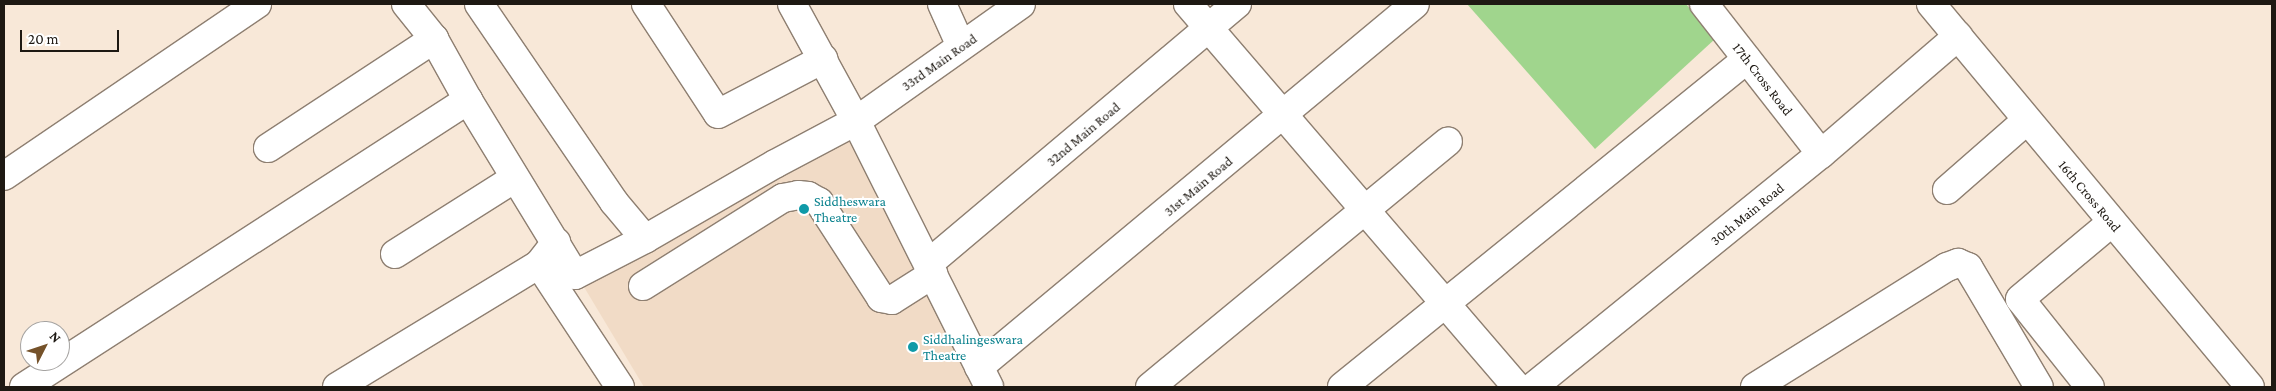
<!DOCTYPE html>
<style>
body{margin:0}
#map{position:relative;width:2276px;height:391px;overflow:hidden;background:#f8e8d8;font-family:"Crimson Pro",serif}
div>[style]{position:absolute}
.built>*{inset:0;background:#f1dbc6}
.green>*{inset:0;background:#a0d58d}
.roads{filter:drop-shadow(1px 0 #8e7f71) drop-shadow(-1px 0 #8e7f71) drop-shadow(0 1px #8e7f71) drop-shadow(0 -1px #8e7f71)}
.minor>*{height:28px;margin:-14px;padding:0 14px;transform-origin:14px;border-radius:14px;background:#fff}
.dots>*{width:14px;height:14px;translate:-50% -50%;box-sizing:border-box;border:2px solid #fff;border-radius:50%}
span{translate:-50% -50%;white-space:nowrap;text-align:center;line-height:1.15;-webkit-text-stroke:4px #fff;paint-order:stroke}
.street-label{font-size:14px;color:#1e1913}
.culture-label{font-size:14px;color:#0d838f}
.left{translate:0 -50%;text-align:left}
.frame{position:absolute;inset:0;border:5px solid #1e1913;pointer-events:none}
.north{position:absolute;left:20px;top:321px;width:50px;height:50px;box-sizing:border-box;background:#fff;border:1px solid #a5a3a1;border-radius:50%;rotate:49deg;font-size:14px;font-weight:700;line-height:20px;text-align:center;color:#1e1913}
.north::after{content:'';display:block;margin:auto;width:18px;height:22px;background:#75522a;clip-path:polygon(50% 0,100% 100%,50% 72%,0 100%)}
.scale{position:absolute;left:20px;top:30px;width:99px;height:22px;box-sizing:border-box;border:2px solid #1e1913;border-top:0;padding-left:6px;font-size:15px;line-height:18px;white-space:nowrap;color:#1e1913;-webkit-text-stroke:4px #fff;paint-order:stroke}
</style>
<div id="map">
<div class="built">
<i style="clip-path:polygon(854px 135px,981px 387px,644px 387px,581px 282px)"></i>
</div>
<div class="green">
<i style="clip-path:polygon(1467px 4px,1686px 4px,1715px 39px,1595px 149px)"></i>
</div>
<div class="roads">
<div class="minor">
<i style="left:406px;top:4px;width:45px;rotate:51.3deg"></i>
<i style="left:434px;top:39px;width:70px;rotate:60.9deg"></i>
<i style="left:468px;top:100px;width:205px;rotate:58.6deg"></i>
<i style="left:575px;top:275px;width:79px;rotate:-27.2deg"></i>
<i style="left:645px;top:239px;width:150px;rotate:-30deg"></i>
<i style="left:775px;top:164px;width:92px;rotate:-28deg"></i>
<i style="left:856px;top:121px;width:202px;rotate:-35.3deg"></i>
<i style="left:479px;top:4px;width:240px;rotate:55.7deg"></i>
<i style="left:614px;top:202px;width:48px;rotate:50deg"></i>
<i style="left:646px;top:4px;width:131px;rotate:56.8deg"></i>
<i style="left:718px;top:114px;width:119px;rotate:-27.6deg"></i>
<i style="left:792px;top:4px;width:133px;rotate:61.3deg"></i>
<i style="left:856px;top:121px;width:297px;rotate:63.4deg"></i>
<i style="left:942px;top:4px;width:46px;rotate:65.7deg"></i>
<i style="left:1188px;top:4px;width:505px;rotate:49.34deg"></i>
<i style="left:1704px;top:4px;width:190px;rotate:52deg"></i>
<i style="left:1931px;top:4px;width:498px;rotate:50.2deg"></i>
<i style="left:268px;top:148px;width:199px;rotate:-33.3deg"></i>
<i style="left:4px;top:176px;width:306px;rotate:-34.2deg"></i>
<i style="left:1947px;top:190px;width:106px;rotate:-41.2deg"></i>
<i style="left:395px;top:254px;width:142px;rotate:-32.3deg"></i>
<i style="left:539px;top:264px;width:147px;rotate:56.6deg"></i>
<i style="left:928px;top:264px;width:404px;rotate:-40.1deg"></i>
<i style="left:643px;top:286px;width:165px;rotate:-32.2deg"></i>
<i style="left:783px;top:198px;width:15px;rotate:-11deg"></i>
<i style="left:798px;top:195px;width:10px;rotate:6deg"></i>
<i style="left:808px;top:196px;width:13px;rotate:29deg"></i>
<i style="left:819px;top:202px;width:114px;rotate:57.1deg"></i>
<i style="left:881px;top:298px;width:11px;rotate:10deg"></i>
<i style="left:892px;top:300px;width:49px;rotate:-32.4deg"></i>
<i style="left:979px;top:367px;width:567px;rotate:-39.78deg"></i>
<i style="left:24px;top:387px;width:529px;rotate:-32.88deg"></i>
<i style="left:337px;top:387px;width:237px;rotate:-31.3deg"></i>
<i style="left:539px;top:264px;width:28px;rotate:-52deg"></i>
<i style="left:1150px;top:387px;width:386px;rotate:-39.5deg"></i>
<i style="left:1342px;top:387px;width:521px;rotate:-39deg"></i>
<i style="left:1533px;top:387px;width:370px;rotate:-39deg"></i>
<i style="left:1821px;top:154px;width:181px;rotate:-40.7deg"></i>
<i style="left:1755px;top:387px;width:226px;rotate:-32deg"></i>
<i style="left:1947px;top:267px;width:12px;rotate:-20deg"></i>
<i style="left:1958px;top:263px;width:11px;rotate:22deg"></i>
<i style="left:1968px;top:267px;width:139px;rotate:59.4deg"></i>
<i style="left:2090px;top:387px;width:112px;rotate:-128.5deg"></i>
<i style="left:2020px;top:299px;width:120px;rotate:-39.9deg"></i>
</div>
</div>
<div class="dots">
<i style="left:804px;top:209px;background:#0f9aa8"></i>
<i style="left:913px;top:347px;background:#0f9aa8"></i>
</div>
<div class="street-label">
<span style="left:939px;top:62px;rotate:-35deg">33rd Main Road</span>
<span style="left:1763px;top:79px;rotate:52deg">17th Cross Road</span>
<span style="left:1083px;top:134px;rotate:-40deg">32nd Main Road</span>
<span style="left:1198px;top:186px;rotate:-40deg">31st Main Road</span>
<span style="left:2090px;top:196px;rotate:50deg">16th Cross Road</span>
<span style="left:1747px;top:214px;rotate:-39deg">30th Main Road</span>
</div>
<div class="culture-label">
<span class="left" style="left:814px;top:209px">Siddheswara<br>Theatre</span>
<span class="left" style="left:923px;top:347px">Siddhalingeswara<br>Theatre</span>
</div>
<div class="frame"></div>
<div class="north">N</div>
<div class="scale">20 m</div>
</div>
